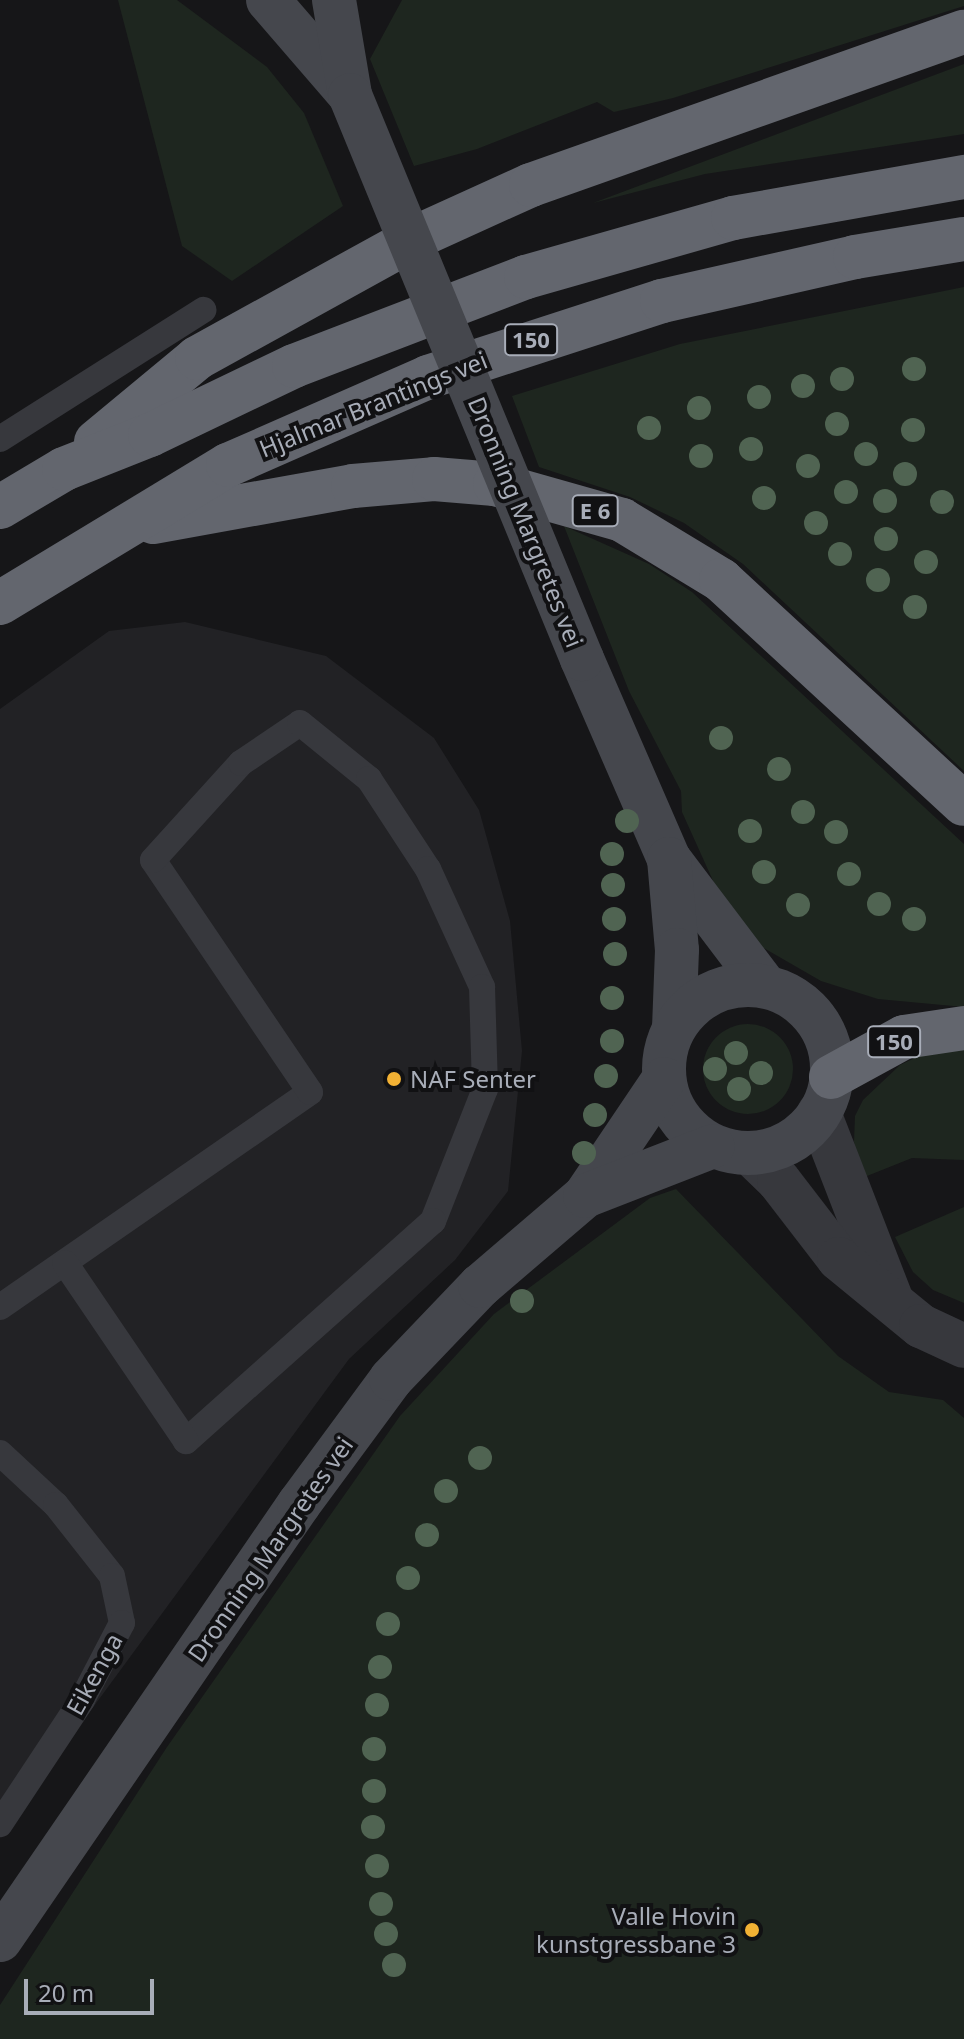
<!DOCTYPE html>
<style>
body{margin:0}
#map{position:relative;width:964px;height:2039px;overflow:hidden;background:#161618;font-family:"Noto Sans",sans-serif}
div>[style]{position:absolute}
.built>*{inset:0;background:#222225}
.green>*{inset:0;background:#1e261f}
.round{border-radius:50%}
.lane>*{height:26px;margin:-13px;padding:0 13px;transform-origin:13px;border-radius:13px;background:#37383d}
.street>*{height:44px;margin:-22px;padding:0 22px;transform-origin:22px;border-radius:22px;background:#37383d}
.secondary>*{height:44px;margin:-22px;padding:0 22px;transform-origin:22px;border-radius:22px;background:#45474d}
.secondary>.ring{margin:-22px;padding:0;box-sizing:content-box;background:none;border:44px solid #45474d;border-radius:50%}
.highway>*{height:44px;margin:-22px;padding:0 22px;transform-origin:22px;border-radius:22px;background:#63666e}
.secondary-bridge>*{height:44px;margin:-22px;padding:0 22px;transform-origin:22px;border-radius:22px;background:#45474d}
.trees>*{width:24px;height:24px;margin:-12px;border-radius:50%;background:#506452}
.dots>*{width:22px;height:22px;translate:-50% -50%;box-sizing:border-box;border:4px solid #111113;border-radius:50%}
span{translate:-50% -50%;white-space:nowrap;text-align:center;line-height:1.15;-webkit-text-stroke:8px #111113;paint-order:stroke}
.shield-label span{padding:2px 6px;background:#111113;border:2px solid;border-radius:6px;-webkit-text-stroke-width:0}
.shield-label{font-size:22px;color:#a8adb8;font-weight:700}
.street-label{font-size:24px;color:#a8adb8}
.poi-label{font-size:24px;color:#a8adb8}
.left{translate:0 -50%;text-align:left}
.right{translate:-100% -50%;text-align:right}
.scale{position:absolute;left:24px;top:1979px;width:130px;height:36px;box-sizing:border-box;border:4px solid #a8adb8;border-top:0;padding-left:10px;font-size:24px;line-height:28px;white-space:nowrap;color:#a8adb8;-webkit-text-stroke:6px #111113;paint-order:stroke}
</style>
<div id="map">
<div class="built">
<i style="clip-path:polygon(185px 622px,326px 656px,434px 738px,479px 810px,510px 921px,522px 1051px,508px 1191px,455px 1260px,349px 1359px,0 1834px,0 709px,109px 631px)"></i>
</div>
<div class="green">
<i style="clip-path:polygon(118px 0,177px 0,267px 67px,304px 113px,343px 206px,232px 281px,182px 246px)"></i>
<i style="clip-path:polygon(402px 0,964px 0,964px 6px,673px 98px,614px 112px,597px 102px,477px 149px,414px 166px,370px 59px)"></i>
<i style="clip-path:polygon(964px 64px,964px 134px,705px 174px,593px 203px)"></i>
<i style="clip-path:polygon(964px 287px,964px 771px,743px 564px,684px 523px,630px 497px,539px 467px,512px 396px,680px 344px)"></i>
<i style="clip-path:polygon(564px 526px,649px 564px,692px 592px,964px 844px,964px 1007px,878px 999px,821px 981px,757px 944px,719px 894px,682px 812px,681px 791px,629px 691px)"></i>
<i class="round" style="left:703px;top:1024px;width:90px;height:90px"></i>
<i style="clip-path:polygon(964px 1046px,964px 1160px,912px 1158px,862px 1178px,854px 1142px,855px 1116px,863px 1100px,900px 1065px,925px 1053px)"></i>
<i style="clip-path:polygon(676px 1189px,838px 1356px,889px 1392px,943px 1400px,964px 1418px,964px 2039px,0 2039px,0 2005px,167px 1747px,400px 1416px,494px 1314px,650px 1198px)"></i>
<i style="clip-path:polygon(964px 1207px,964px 1303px,933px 1290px,913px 1272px,895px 1237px)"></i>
</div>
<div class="lane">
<i style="left:0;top:439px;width:241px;rotate:-32.4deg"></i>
<i style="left:0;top:1307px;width:377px;rotate:-34.7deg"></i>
<i style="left:310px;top:1092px;width:280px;rotate:-124.1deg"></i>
<i style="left:153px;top:860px;width:131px;rotate:-47.8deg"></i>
<i style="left:241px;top:763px;width:71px;rotate:-34.1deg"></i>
<i style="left:300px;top:723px;width:89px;rotate:39.1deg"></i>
<i style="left:369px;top:779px;width:108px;rotate:56.8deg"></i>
<i style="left:428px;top:869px;width:130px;rotate:65.4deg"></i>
<i style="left:482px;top:987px;width:102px;rotate:88.3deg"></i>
<i style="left:485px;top:1089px;width:142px;rotate:111.5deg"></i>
<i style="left:433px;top:1221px;width:331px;rotate:138.3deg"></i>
<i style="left:186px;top:1441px;width:215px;rotate:-124.2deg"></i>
<i style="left:0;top:1453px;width:76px;rotate:42.9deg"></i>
<i style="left:56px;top:1505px;width:90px;rotate:51.7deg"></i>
<i style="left:112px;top:1576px;width:48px;rotate:78deg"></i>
<i style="left:122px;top:1623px;width:87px;rotate:117.5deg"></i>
<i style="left:82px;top:1700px;width:149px;rotate:123.5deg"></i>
</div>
<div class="street">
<i style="left:819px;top:1113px;width:202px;rotate:68.8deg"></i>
<i style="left:750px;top:1153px;width:40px;rotate:44deg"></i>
<i style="left:779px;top:1181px;width:98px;rotate:52.4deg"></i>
<i style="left:839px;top:1259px;width:106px;rotate:39.3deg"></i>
<i style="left:921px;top:1326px;width:47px;rotate:24.9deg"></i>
</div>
<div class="secondary">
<i style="left:268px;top:0;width:125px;rotate:49.2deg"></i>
<i style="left:334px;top:0;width:96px;rotate:80.4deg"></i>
<i style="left:582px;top:659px;width:218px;rotate:66.5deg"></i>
<i style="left:669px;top:859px;width:159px;rotate:52.9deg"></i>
<i style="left:669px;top:859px;width:91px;rotate:85deg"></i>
<i style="left:677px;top:950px;width:77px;rotate:92.2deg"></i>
<i class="ring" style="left:664px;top:985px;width:124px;height:124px"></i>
<i style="left:585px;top:1196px;width:141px;rotate:-56deg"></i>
<i style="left:0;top:1940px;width:529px;rotate:-55.56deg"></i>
<i style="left:299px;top:1504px;width:155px;rotate:-53.6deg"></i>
<i style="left:391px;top:1379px;width:129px;rotate:-46.3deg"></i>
<i style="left:480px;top:1286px;width:138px;rotate:-40.6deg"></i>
<i style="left:585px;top:1196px;width:137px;rotate:-21.3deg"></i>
</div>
<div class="highway">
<i style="left:96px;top:442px;width:131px;rotate:-39.7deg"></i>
<i style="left:197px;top:358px;width:248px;rotate:-28.9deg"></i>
<i style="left:414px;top:238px;width:128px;rotate:-24.4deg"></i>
<i style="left:531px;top:185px;width:459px;rotate:-19.5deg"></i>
<i style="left:0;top:507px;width:74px;rotate:-30.7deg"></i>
<i style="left:64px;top:469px;width:92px;rotate:-21.6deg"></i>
<i style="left:150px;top:435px;width:160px;rotate:-25.6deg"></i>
<i style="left:294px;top:366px;width:248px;rotate:-21deg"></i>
<i style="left:526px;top:277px;width:215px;rotate:-15.9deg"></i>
<i style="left:733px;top:218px;width:235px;rotate:-10.1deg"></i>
<i style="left:153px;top:522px;width:203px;rotate:-10.2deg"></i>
<i style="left:353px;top:486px;width:81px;rotate:-4.9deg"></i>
<i style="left:434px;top:479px;width:61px;rotate:4.7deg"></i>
<i style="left:495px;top:484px;width:132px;rotate:15.8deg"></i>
<i style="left:622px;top:520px;width:116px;rotate:31.2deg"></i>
<i style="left:721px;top:580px;width:330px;rotate:42.7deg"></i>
<i style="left:0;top:603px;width:267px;rotate:-31.2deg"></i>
<i style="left:228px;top:465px;width:219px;rotate:-23.7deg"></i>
<i style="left:428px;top:377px;width:246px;rotate:-18deg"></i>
<i style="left:662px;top:301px;width:198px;rotate:-12.8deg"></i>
<i style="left:855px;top:257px;width:110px;rotate:-9.4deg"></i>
<i style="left:831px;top:1077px;width:83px;rotate:-28.7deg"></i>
<i style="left:904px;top:1037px;width:61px;rotate:-8.5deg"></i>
</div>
<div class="secondary-bridge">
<i style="left:350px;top:95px;width:610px;rotate:67.64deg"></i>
</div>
<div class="trees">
<i style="left:914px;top:369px"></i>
<i style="left:842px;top:379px"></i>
<i style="left:803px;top:386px"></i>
<i style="left:759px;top:397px"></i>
<i style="left:699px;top:408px"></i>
<i style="left:837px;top:424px"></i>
<i style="left:649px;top:428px"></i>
<i style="left:913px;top:430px"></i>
<i style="left:751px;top:449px"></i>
<i style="left:866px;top:454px"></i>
<i style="left:701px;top:456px"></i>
<i style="left:808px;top:466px"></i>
<i style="left:905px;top:474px"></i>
<i style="left:846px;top:492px"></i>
<i style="left:764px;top:498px"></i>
<i style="left:885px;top:501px"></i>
<i style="left:942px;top:502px"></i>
<i style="left:816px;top:523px"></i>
<i style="left:886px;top:539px"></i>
<i style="left:840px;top:554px"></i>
<i style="left:926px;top:562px"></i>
<i style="left:878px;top:580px"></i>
<i style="left:915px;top:607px"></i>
<i style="left:721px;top:738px"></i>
<i style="left:779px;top:769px"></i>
<i style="left:803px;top:812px"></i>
<i style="left:627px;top:821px"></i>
<i style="left:750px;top:831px"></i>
<i style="left:836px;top:832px"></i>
<i style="left:612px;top:854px"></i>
<i style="left:764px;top:872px"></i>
<i style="left:849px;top:874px"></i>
<i style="left:613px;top:885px"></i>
<i style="left:879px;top:904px"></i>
<i style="left:798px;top:905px"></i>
<i style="left:614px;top:919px"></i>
<i style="left:914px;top:919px"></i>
<i style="left:615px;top:954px"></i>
<i style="left:612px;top:998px"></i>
<i style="left:612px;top:1041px"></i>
<i style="left:736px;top:1053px"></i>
<i style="left:715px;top:1069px"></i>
<i style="left:761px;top:1073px"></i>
<i style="left:606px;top:1076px"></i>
<i style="left:739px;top:1089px"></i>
<i style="left:595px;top:1115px"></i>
<i style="left:584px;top:1153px"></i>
<i style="left:522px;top:1301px"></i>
<i style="left:480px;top:1458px"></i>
<i style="left:446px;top:1491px"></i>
<i style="left:427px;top:1535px"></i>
<i style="left:408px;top:1578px"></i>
<i style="left:388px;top:1624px"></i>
<i style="left:380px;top:1667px"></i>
<i style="left:377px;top:1705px"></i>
<i style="left:374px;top:1749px"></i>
<i style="left:374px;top:1791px"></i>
<i style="left:373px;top:1827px"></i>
<i style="left:377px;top:1866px"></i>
<i style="left:381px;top:1904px"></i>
<i style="left:386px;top:1934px"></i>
<i style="left:394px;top:1965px"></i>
</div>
<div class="dots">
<i style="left:394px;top:1079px;background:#f2b134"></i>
<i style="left:752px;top:1930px;background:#f2b134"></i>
</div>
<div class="shield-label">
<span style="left:531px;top:340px">150</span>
<span style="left:595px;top:511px">E 6</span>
<span style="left:894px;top:1042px">150</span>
</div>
<div class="street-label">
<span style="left:373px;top:404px;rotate:-22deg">Hjalmar Brantings vei</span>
<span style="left:526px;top:522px;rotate:68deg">Dronning Margretes vei</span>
<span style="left:270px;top:1549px;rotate:-55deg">Dronning Margretes vei</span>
<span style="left:94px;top:1674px;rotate:-61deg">Eikenga</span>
</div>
<div class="poi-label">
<span class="left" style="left:410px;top:1079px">NAF Senter</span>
<span class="right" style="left:736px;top:1930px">Valle Hovin<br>kunstgressbane 3</span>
</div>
<div class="scale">20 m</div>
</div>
